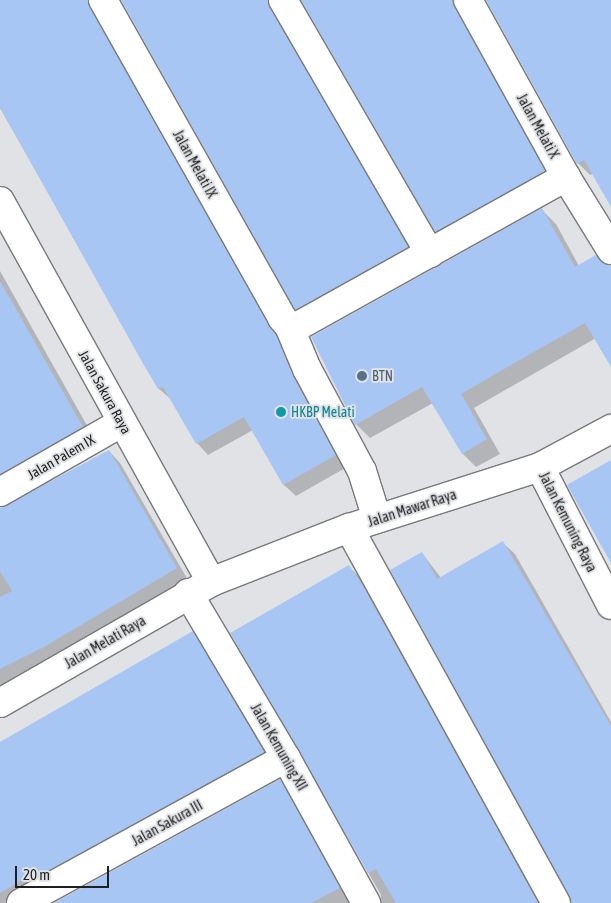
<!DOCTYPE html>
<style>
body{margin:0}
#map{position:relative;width:611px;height:903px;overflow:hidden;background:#e0e2e5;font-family:"Asap Condensed",sans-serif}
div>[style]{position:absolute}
.shadow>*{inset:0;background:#0003}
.building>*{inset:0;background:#a7c6f4}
.roads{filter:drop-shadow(1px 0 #78797c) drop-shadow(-1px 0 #78797c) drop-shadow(0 1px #78797c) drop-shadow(0 -1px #78797c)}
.minor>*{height:28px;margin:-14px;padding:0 14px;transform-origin:14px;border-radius:14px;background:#fff}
.dots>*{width:14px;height:14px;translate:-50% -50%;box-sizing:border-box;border:2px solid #e0e2e5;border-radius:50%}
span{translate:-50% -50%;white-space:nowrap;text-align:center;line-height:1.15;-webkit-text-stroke:4px #e0e2e5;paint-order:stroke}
.street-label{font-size:14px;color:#1e1f20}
.service-label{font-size:14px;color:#4e5e75}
.left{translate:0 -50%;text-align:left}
.culture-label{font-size:14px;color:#0d838f}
.scale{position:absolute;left:15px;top:866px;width:94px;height:22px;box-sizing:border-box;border:2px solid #1e1f20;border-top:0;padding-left:6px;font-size:15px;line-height:18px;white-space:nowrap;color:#1e1f20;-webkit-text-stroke:4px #e0e2e5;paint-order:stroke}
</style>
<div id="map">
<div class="shadow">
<i style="clip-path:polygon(0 0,106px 0,347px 467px,296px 496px,284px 485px,253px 430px,208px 455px,197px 443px,172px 400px,159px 389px,0 108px)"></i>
<i style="clip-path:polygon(122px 0,286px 0,419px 259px,308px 321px,296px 309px)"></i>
<i style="clip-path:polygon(302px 0,471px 0,556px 183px,448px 243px,436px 231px)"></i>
<i style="clip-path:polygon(487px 0,611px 0,611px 205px,593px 174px,590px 175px,578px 163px)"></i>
<i style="clip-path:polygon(542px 210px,556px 224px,579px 266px,611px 268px,611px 355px,596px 338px,474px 408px,500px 454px,476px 467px,462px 453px,433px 403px,370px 438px,356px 424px)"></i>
<i style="clip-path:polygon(0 271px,94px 438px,0 496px)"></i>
<i style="clip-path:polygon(109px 451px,120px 463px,188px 580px,0 689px,0 509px)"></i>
<i style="clip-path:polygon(503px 543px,515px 554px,611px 722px,611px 903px,573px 903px,422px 553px,441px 578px)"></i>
<i style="clip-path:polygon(349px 567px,361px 578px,542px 903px,381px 903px,381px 895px,232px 633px)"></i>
<i style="clip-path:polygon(192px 633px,204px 644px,275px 764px,23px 903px,0 903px,0 744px)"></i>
<i style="clip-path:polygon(280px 781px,291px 792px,352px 903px,56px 903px)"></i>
</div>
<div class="building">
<i style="clip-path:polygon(0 0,87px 0,276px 334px,293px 376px,336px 455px,283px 485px,244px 417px,196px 444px,163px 387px,158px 389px,141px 360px,0 107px)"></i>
<i style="clip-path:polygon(121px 0,267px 0,408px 247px,295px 310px)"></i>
<i style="clip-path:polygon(301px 0,452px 0,545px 171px,435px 232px)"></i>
<i style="clip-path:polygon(486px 0,611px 0,611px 207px,584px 160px,577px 164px)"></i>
<i style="clip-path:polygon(542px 208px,575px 267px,596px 255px,603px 263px,611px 266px,611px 367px,585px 323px,511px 365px,461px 394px,487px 439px,462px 454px,422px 387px,355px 425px,311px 337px)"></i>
<i style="clip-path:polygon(0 281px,83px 427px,0 474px)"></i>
<i style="clip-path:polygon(109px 450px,177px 568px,44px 647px,0 669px,0 597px,12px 591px,0 571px,0 508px)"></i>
<i style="clip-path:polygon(611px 460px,611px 563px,567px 485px)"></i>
<i style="clip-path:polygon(503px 541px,611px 726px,611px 903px,572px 903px,390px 570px,422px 552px,437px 579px)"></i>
<i style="clip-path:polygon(349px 565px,363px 586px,538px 903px,396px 903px,376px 869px,368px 873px,230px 633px)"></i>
<i style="clip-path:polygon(193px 631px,264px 752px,33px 879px,31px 875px,0 893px,0 742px)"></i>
<i style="clip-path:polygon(280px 779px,340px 888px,311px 903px,54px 903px)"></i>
</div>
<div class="roads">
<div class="minor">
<i style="left:103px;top:0;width:365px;rotate:60.6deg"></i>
<i style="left:282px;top:318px;width:11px;rotate:49deg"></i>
<i style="left:289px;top:326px;width:47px;rotate:67.3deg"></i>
<i style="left:307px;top:369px;width:116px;rotate:61.7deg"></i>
<i style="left:362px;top:471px;width:50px;rotate:72.6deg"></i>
<i style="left:283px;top:0;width:293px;rotate:59.9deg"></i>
<i style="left:468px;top:0;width:202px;rotate:61deg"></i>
<i style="left:566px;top:177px;width:86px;rotate:58.3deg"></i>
<i style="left:0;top:201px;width:436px;rotate:61deg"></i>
<i style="left:289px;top:326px;width:9px"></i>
<i style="left:298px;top:326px;width:307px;rotate:-29.1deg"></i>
<i style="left:540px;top:467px;width:155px;rotate:62.8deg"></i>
<i style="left:0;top:492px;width:139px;rotate:-29.7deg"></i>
<i style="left:349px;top:528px;width:428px;rotate:61.1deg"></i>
<i style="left:188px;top:593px;width:192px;rotate:59.3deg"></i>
<i style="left:286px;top:758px;width:166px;rotate:61.1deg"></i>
<i style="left:0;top:703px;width:243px;rotate:-29.8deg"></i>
<i style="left:211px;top:582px;width:148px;rotate:-21.4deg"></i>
<i style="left:349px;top:528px;width:201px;rotate:-17.7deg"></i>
<i style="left:540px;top:467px;width:81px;rotate:-28.2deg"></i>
<i style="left:21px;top:903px;width:302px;rotate:-28.7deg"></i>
</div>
</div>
<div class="dots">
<i style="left:362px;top:376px;background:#5c6f8a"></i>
<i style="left:281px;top:412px;background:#0f9aa8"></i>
</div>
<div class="street-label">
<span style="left:538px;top:126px;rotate:61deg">Jalan Melati X</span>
<span style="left:195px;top:164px;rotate:61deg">Jalan Melati IX</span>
<span style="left:105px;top:392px;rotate:61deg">Jalan Sakura Raya</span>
<span style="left:61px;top:457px;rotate:-30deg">Jalan Palem IX</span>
<span style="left:412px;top:508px;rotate:-18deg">Jalan Mawar Raya</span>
<span style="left:568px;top:522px;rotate:63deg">Jalan Kemuning Raya</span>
<span style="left:105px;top:642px;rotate:-30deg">Jalan Melati Raya</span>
<span style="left:279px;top:747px;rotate:60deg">Jalan Kemuning XII</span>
<span style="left:167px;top:823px;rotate:-29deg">Jalan Sakura III</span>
</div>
<div class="service-label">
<span class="left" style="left:372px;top:376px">BTN</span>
</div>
<div class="culture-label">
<span class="left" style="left:291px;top:412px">HKBP Melati</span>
</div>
<div class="scale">20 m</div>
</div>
